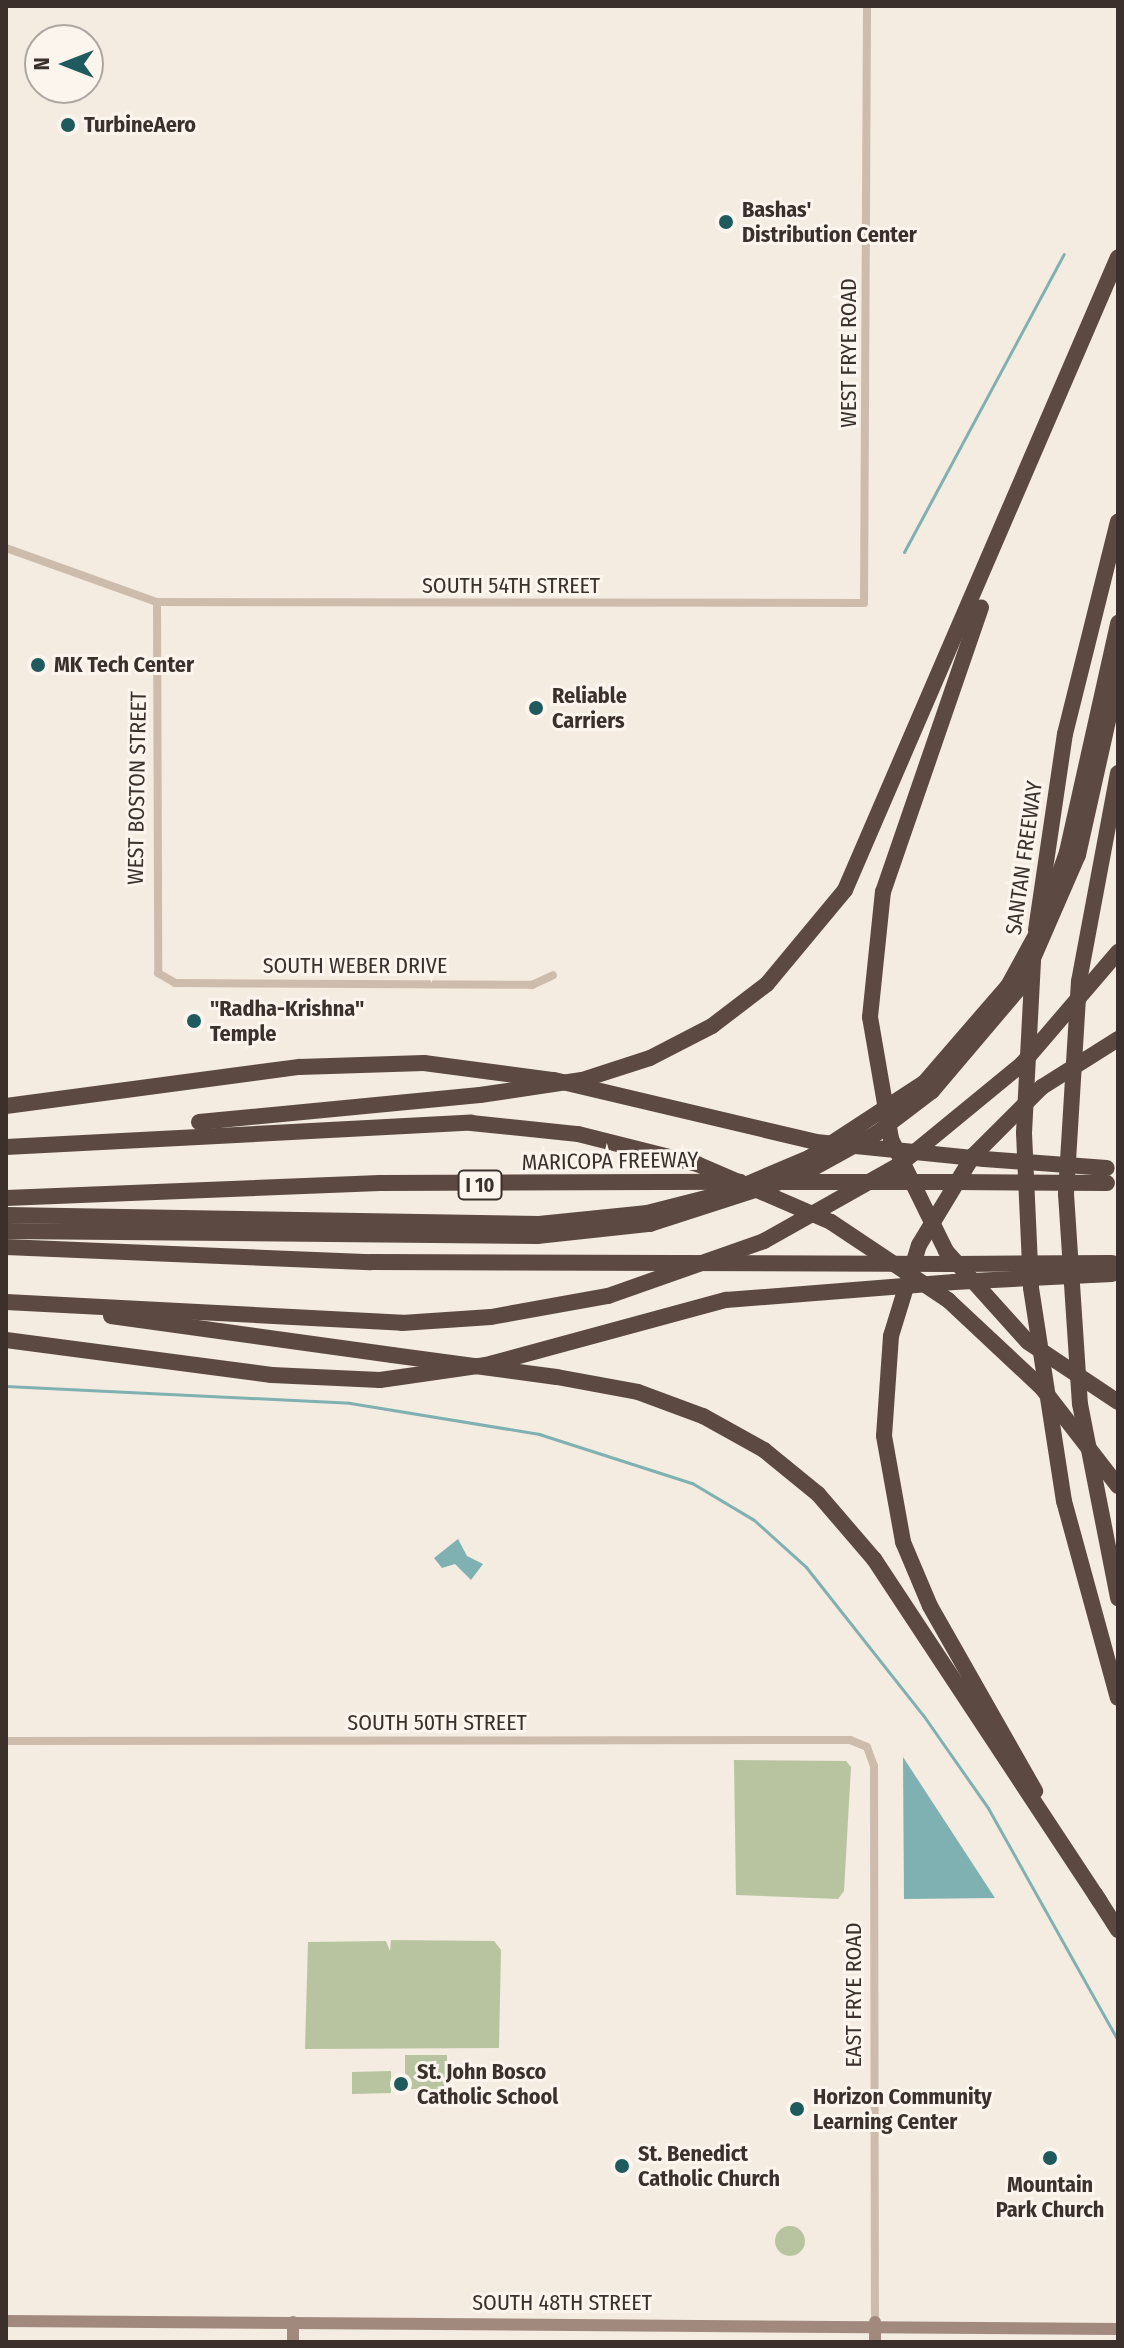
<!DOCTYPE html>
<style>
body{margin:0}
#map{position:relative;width:1124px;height:2348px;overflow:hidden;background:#f4ebe1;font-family:"Fira Sans Condensed",sans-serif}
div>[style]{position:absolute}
.green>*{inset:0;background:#b8c4a0}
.round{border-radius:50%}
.water>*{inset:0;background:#7fb0b2}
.stream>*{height:3px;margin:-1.5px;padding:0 1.5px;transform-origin:1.5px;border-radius:1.5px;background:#7fb0b2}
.street>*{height:8px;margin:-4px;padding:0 4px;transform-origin:4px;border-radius:4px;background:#cdbbac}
.secondary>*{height:12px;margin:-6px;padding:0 6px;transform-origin:6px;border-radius:6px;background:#a18a7d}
.highway>*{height:16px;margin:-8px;padding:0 8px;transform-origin:8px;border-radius:8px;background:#5c4a42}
.highway-bridge>*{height:16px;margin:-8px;padding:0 8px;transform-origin:8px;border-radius:8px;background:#5c4a42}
.dots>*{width:22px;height:22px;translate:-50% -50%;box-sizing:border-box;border:4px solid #fbf5ee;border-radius:50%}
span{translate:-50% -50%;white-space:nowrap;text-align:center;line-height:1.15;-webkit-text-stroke:6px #fbf5ee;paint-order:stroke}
.shield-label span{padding:2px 6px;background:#fbf5ee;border:2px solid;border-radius:6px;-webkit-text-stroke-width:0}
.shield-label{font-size:20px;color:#3b302b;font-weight:700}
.poi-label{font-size:22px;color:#3b302b;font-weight:700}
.left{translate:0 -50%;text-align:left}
.street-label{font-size:22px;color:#3b302b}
.frame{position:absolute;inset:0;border:8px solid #3b302b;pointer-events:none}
.north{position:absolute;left:24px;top:24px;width:80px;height:80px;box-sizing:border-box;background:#fbf5ee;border:2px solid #aea6a0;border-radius:50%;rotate:270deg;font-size:22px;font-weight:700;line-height:32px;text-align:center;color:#3b302b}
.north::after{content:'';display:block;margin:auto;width:28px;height:36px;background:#1f5a5e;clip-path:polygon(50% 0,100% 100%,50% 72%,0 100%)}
</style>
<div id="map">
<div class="green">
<i style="clip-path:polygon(734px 1760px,846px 1761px,851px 1767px,844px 1891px,838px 1899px,736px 1895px)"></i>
<i style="clip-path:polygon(391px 1940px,494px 1941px,501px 1950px,499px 2048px,305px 2049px,308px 1942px,386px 1941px,390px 1951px)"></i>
<i style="clip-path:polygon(405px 2055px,447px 2055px,447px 2089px,405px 2089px)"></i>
<i style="clip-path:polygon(391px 2071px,391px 2093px,352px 2094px,352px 2072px)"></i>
<i class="round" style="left:775px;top:2226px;width:30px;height:30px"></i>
</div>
<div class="water">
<i style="clip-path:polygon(458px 1539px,467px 1556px,483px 1564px,471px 1580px,455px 1564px,442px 1568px,434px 1558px)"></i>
<i style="clip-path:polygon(903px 1757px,995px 1898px,904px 1899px)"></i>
</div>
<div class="stream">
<i style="left:904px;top:552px;width:338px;rotate:-61.8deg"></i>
<i style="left:6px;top:1386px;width:344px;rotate:2.8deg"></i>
<i style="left:350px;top:1403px;width:192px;rotate:9.3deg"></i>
<i style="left:539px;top:1434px;width:161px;rotate:17.8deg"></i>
<i style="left:692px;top:1483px;width:72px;rotate:30.8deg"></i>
<i style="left:754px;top:1520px;width:70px;rotate:42.1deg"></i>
<i style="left:806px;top:1567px;width:189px;rotate:51.7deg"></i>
<i style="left:923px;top:1715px;width:113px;rotate:55deg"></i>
<i style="left:988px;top:1808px;width:267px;rotate:60.8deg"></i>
</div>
<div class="street">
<i style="left:6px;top:548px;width:160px;rotate:19.7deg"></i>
<i style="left:157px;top:602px;width:707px;rotate:0.08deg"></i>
<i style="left:864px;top:603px;width:597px;rotate:-89.71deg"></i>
<i style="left:157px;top:602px;width:371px;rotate:89.8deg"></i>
<i style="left:158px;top:973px;width:20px;rotate:30deg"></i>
<i style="left:175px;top:983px;width:357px;rotate:0.3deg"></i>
<i style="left:532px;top:985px;width:23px;rotate:-25deg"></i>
<i style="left:6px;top:1741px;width:844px;rotate:-0.07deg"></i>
<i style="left:850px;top:1740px;width:18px;rotate:22deg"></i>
<i style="left:867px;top:1747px;width:20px;rotate:70deg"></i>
<i style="left:874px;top:1766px;width:556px;rotate:89.9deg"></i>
</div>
<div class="secondary">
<i style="left:6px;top:2321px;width:1112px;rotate:0.41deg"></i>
<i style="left:293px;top:2322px;width:20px;rotate:90deg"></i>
<i style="left:875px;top:2342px;width:20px;rotate:-90deg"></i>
</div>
<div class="highway">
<i style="left:1118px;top:773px;width:212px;rotate:100.6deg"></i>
<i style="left:1079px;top:981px;width:213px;rotate:93.5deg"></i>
<i style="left:1066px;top:1194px;width:210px;rotate:86.2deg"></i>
<i style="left:1080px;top:1404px;width:198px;rotate:78.9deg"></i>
<i style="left:1067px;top:852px;width:235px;rotate:-77.4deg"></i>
<i style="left:1078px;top:855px;width:183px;rotate:-77.4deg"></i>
<i style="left:1036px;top:930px;width:198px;rotate:-81.6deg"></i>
<i style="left:1065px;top:734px;width:219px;rotate:-76deg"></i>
<i style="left:1033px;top:961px;width:172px;rotate:93deg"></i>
<i style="left:1024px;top:1133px;width:155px;rotate:87.4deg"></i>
<i style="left:1031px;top:1288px;width:216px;rotate:81.2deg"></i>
<i style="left:1064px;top:1501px;width:204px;rotate:74.7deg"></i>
<i style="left:870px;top:1017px;width:126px;rotate:-84.1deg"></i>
<i style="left:883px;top:892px;width:301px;rotate:-71deg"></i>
<i style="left:650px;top:1058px;width:70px;rotate:-27.3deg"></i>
<i style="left:712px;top:1026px;width:69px;rotate:-37.4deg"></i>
<i style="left:767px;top:984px;width:122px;rotate:-50.3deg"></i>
<i style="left:845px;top:890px;width:689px;rotate:-66.67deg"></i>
<i style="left:6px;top:1106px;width:296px;rotate:-7.6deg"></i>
<i style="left:299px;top:1067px;width:125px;rotate:-1.8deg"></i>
<i style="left:424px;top:1063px;width:131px;rotate:7.5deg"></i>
<i style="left:554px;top:1080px;width:269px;rotate:13.3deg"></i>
<i style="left:816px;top:1142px;width:167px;rotate:5.8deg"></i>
<i style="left:199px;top:1122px;width:282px;rotate:-5.5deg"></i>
<i style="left:6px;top:1147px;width:466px;rotate:-3deg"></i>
<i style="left:471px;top:1123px;width:108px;rotate:5.9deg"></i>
<i style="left:578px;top:1134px;width:123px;rotate:14.1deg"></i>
<i style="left:783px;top:1182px;width:171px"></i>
<i style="left:6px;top:1198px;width:374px;rotate:-2.3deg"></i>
<i style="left:380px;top:1183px;width:360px;rotate:-0.2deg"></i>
<i style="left:6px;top:1215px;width:533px;rotate:0.97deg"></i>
<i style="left:539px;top:1224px;width:109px;rotate:-5.8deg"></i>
<i style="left:6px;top:1231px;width:531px;rotate:0.54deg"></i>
<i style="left:537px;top:1236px;width:114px;rotate:-6.1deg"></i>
<i style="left:6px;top:1247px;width:365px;rotate:2.4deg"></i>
<i style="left:371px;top:1262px;width:582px;rotate:0.2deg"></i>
<i style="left:6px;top:1302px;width:397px;rotate:3deg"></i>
<i style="left:402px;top:1323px;width:89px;rotate:-3.9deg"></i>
<i style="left:491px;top:1317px;width:119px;rotate:-10.2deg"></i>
<i style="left:111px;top:1316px;width:284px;rotate:7.9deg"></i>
<i style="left:891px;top:1336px;width:100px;rotate:94deg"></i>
<i style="left:884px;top:1436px;width:108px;rotate:79.8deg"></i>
<i style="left:903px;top:1542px;width:69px;rotate:67.1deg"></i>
<i style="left:930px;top:1606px;width:213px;rotate:60.4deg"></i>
<i style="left:6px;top:1340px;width:268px;rotate:7.5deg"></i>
<i style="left:272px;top:1375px;width:108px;rotate:2.7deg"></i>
<i style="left:380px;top:1380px;width:107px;rotate:-8.1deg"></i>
<i style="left:486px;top:1365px;width:249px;rotate:-15.2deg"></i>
<i style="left:726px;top:1300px;width:229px;rotate:-4.5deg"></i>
<i style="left:557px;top:1377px;width:82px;rotate:10.5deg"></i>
<i style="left:638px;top:1392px;width:69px;rotate:20.3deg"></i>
<i style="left:703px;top:1416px;width:70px;rotate:29.1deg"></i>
<i style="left:764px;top:1450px;width:70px;rotate:39.2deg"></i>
<i style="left:818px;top:1494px;width:86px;rotate:49.3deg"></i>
<i style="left:874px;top:1559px;width:411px;rotate:56.6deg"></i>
<i style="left:1095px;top:1894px;width:43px;rotate:57.4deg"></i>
</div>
<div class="highway-bridge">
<i style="left:870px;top:1017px;width:124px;rotate:80.2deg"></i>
<i style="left:891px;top:1139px;width:125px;rotate:63.8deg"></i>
<i style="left:946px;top:1251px;width:122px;rotate:48deg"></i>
<i style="left:1028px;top:1342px;width:108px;rotate:33.7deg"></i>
<i style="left:480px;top:1095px;width:103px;rotate:-8.4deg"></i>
<i style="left:582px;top:1080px;width:71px;rotate:-17.9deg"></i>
<i style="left:984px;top:1159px;width:123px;rotate:4.2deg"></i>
<i style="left:697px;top:1164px;width:146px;rotate:23.4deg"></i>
<i style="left:831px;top:1222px;width:141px;rotate:33.7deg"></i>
<i style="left:948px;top:1300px;width:129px;rotate:43.1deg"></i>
<i style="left:1042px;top:1388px;width:124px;rotate:52.2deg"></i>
<i style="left:954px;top:1182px;width:153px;rotate:0.4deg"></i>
<i style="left:647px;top:1213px;width:81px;rotate:-14.2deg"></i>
<i style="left:726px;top:1193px;width:90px;rotate:-22.9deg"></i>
<i style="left:809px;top:1158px;width:139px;rotate:-33.2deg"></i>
<i style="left:925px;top:1082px;width:127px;rotate:-49.2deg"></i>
<i style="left:1008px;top:986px;width:68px;rotate:-61.2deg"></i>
<i style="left:1041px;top:926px;width:78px;rotate:-70.6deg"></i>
<i style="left:650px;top:1224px;width:157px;rotate:-17.9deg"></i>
<i style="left:799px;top:1176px;width:89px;rotate:-28.9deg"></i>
<i style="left:877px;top:1133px;width:69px;rotate:-37.4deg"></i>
<i style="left:932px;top:1091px;width:138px;rotate:-49.7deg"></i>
<i style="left:1021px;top:986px;width:143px;rotate:-66.5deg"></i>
<i style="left:953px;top:1264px;width:159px;rotate:-0.4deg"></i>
<i style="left:954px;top:1282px;width:158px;rotate:-2.9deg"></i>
<i style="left:608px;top:1296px;width:165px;rotate:-19.4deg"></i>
<i style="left:764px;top:1241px;width:155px;rotate:-29.4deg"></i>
<i style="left:899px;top:1165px;width:159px;rotate:-39.4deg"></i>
<i style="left:1022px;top:1064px;width:148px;rotate:-49.4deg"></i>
<i style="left:891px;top:1336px;width:95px;rotate:-72.9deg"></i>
<i style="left:919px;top:1245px;width:104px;rotate:-58.8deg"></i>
<i style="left:973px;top:1156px;width:98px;rotate:-45deg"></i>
<i style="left:1042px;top:1087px;width:90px;rotate:-32.3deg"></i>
<i style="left:392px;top:1355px;width:166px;rotate:7.6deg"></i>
</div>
<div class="dots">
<i style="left:68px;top:125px;background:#1f5a5e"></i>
<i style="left:726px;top:222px;background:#1f5a5e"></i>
<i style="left:38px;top:665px;background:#1f5a5e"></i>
<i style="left:536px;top:708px;background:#1f5a5e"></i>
<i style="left:194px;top:1021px;background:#1f5a5e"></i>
<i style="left:401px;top:2084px;background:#1f5a5e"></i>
<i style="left:797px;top:2109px;background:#1f5a5e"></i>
<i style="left:1050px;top:2158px;background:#1f5a5e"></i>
<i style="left:622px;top:2166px;background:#1f5a5e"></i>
</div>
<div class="shield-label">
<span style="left:480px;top:1185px">I 10</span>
</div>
<div class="poi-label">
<span class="left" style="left:84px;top:125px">TurbineAero</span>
<span class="left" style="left:742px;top:222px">Bashas'<br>Distribution Center</span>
<span class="left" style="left:54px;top:665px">MK Tech Center</span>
<span class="left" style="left:552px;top:708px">Reliable<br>Carriers</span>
<span class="left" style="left:210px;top:1021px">"Radha-Krishna"<br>Temple</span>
<span class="left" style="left:417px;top:2084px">St. John Bosco<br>Catholic School</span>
<span class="left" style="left:813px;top:2109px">Horizon Community<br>Learning Center</span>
<span class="left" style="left:638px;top:2166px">St. Benedict<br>Catholic Church</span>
<span style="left:1050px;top:2197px">Mountain<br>Park Church</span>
</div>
<div class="street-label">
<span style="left:849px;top:353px;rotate:-90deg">WEST FRYE ROAD</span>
<span style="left:511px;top:586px">SOUTH 54TH STREET</span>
<span style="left:137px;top:788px;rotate:-89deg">WEST BOSTON STREET</span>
<span style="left:1024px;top:858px;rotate:-82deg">SANTAN FREEWAY</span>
<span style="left:355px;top:966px">SOUTH WEBER DRIVE</span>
<span style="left:610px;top:1161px;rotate:-1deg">MARICOPA FREEWAY</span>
<span style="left:437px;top:1723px">SOUTH 50TH STREET</span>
<span style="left:854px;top:1995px;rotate:-90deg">EAST FRYE ROAD</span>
<span style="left:562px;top:2303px">SOUTH 48TH STREET</span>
</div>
<div class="frame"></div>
<div class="north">N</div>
</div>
